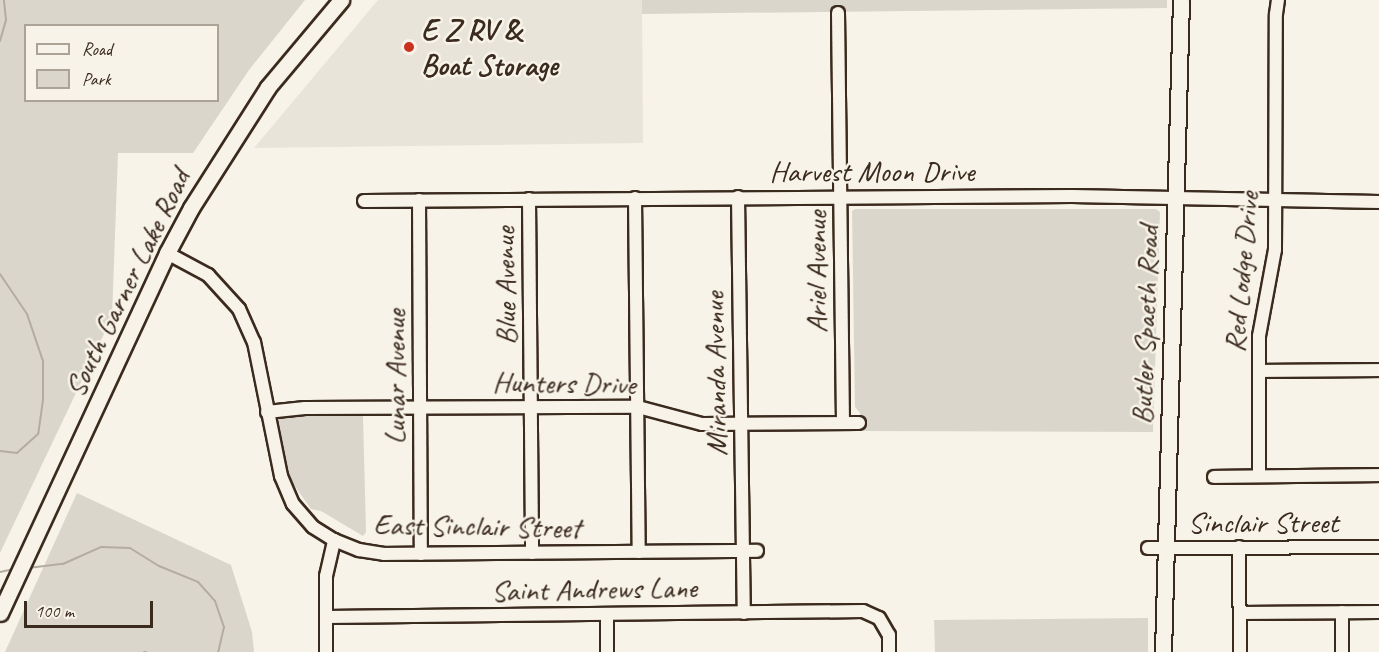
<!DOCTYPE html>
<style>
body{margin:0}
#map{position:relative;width:1379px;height:652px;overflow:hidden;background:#f7f3e8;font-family:Caveat,sans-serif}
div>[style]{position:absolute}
.built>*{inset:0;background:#e9e4d9}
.green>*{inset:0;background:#dbd6cb}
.stream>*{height:2px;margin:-1px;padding:0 1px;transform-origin:1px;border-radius:1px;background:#b4aca0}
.roads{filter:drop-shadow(2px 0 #3b2a1e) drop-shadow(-2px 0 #3b2a1e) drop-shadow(0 2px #3b2a1e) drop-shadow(0 -2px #3b2a1e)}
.minor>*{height:12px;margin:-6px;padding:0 6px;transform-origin:6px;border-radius:6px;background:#f7f3e8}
.major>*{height:15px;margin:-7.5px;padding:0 7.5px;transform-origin:7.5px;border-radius:7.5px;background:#f7f3e8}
.dots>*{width:16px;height:16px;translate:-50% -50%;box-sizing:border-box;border:3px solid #f7f3e8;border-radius:50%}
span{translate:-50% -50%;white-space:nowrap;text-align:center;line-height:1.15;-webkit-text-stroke:5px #f7f3e8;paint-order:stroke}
.poi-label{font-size:30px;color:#3b2a1e;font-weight:700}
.left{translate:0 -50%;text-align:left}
.street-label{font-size:30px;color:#3b2a1e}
.legend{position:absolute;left:24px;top:24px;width:195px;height:78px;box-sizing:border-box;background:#f7f3e8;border:2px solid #aca397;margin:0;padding:8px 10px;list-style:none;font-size:18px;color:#3b2a1e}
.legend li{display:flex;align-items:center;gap:12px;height:30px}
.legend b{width:30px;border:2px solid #aca397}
.scale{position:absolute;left:24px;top:601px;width:129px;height:27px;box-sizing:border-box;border:3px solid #3b2a1e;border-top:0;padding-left:8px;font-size:18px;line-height:21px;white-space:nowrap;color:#3b2a1e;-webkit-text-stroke:4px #f7f3e8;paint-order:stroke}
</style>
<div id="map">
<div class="built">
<i style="clip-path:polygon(378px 0,642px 0,643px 143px,254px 148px)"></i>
</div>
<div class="green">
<i style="clip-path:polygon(evenodd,0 0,305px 0,249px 70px,193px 153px,118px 153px,112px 317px,0 553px,0 0,26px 26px,218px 26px,218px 100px,26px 100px,26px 26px)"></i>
<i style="clip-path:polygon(642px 0,1167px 0,1167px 8px,642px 14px)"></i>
<i style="clip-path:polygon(855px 209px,1156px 209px,1160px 212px,1153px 432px,860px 431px,860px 413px,855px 407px,852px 211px)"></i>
<i style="clip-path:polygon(300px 416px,363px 416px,366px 532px,363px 536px,321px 511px,311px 509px,287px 475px,276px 422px,280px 418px)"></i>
<i style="clip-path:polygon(77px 493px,231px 565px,252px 632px,254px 652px,5px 652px)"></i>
<i style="clip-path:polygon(1148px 618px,1148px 652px,935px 652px,934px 620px)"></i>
</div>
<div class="stream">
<i style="left:0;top:41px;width:22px;rotate:-74deg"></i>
<i style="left:6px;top:20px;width:20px;rotate:-96deg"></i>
<i style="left:0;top:274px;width:48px;rotate:56deg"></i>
<i style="left:27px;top:314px;width:50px;rotate:71.2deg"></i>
<i style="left:43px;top:361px;width:39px;rotate:90deg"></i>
<i style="left:43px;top:400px;width:34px;rotate:98deg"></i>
<i style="left:38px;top:434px;width:28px;rotate:138deg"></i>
<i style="left:17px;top:453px;width:17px;rotate:-173deg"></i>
<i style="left:28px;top:568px;width:35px;rotate:-7deg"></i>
<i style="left:63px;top:564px;width:42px;rotate:-24.1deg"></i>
<i style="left:101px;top:547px;width:29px;rotate:2deg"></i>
<i style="left:130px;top:548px;width:34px;rotate:32deg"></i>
<i style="left:159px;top:566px;width:42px;rotate:22.3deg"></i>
<i style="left:198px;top:582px;width:25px;rotate:48deg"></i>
<i style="left:215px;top:601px;width:28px;rotate:71deg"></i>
<i style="left:224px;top:627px;width:26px;rotate:103deg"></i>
<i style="left:0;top:572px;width:14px;rotate:-12deg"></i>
<i style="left:144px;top:652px;width:2px"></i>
</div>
<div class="roads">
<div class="minor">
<i style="left:838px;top:13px;width:410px;rotate:89.3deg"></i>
<i style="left:738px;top:197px;width:416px;rotate:89.2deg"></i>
<i style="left:635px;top:198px;width:354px;rotate:89.4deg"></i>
<i style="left:529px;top:199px;width:354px;rotate:89.5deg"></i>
<i style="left:419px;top:200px;width:354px;rotate:89.7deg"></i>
<i style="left:364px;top:201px;width:708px;rotate:-0.4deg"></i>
<i style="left:1072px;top:196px;width:307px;rotate:1.1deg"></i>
<i style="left:167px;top:253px;width:47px;rotate:28.2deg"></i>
<i style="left:208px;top:275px;width:46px;rotate:47.6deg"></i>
<i style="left:239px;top:309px;width:36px;rotate:66deg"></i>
<i style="left:254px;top:342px;width:137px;rotate:78.6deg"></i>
<i style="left:281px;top:476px;width:30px;rotate:67deg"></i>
<i style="left:293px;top:504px;width:30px;rotate:49deg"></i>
<i style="left:313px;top:527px;width:25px;rotate:32deg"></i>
<i style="left:334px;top:540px;width:27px;rotate:22deg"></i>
<i style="left:359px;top:550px;width:25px;rotate:9deg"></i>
<i style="left:384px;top:554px;width:373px;rotate:-0.5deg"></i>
<i style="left:1259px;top:371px;width:120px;rotate:-0.5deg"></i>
<i style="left:267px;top:412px;width:38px;rotate:-6deg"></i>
<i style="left:305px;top:408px;width:333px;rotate:-0.2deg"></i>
<i style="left:638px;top:407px;width:66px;rotate:14.9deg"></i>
<i style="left:702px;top:424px;width:157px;rotate:-0.4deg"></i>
<i style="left:1259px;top:476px;width:140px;rotate:-90deg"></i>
<i style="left:1259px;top:336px;width:87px;rotate:-79.5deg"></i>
<i style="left:1275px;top:250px;width:236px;rotate:-89.8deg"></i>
<i style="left:1276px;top:14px;width:14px;rotate:-82deg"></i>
<i style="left:1214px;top:477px;width:165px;rotate:-0.7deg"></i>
<i style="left:1239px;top:547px;width:105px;rotate:89.5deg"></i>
<i style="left:1148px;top:548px;width:231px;rotate:-0.2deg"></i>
<i style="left:1342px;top:612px;width:40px;rotate:90deg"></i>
<i style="left:1240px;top:613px;width:139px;rotate:-0.4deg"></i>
<i style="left:607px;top:614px;width:38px;rotate:90deg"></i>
<i style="left:326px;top:617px;width:537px;rotate:-0.64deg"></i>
<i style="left:863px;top:611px;width:17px;rotate:24deg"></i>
<i style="left:879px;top:618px;width:20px;rotate:60deg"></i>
<i style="left:889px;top:635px;width:17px;rotate:90deg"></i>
<i style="left:326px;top:652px;width:76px;rotate:-90deg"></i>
<i style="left:326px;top:576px;width:37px;rotate:-77deg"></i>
</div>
<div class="major">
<i style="left:0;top:613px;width:397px;rotate:-65.1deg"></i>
<i style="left:167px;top:253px;width:51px;rotate:-61.9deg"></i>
<i style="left:191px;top:208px;width:143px;rotate:-57.5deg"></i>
<i style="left:268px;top:87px;width:114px;rotate:-50deg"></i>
<i style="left:1163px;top:652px;width:652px;rotate:-88.42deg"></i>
</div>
</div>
<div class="dots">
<i style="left:409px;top:47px;background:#c8321e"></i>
</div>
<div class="poi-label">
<span class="left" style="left:421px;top:47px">E Z RV &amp;<br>Boat Storage</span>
</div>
<div class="street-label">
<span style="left:872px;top:171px">Harvest Moon Drive</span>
<span style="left:816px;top:272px;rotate:-90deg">Ariel Avenue</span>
<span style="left:1241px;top:272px;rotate:-85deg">Red Lodge Drive</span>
<span style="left:127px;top:283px;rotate:-64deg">South Garner Lake Road</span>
<span style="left:505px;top:286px;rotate:-91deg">Blue Avenue</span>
<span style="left:1145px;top:325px;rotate:-88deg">Butler Spaeth Road</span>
<span style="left:715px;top:374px;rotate:-91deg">Miranda Avenue</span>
<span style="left:395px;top:377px;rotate:-90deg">Lunar Avenue</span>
<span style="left:564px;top:383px;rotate:1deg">Hunters Drive</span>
<span style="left:1263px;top:522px">Sinclair Street</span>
<span style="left:477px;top:526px;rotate:1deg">East Sinclair Street</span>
<span style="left:594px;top:589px;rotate:-1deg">Saint Andrews Lane</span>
</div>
<ul class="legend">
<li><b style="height:8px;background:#f7f3e8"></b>Road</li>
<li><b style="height:16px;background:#dbd6cb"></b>Park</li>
</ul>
<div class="scale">100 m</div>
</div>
